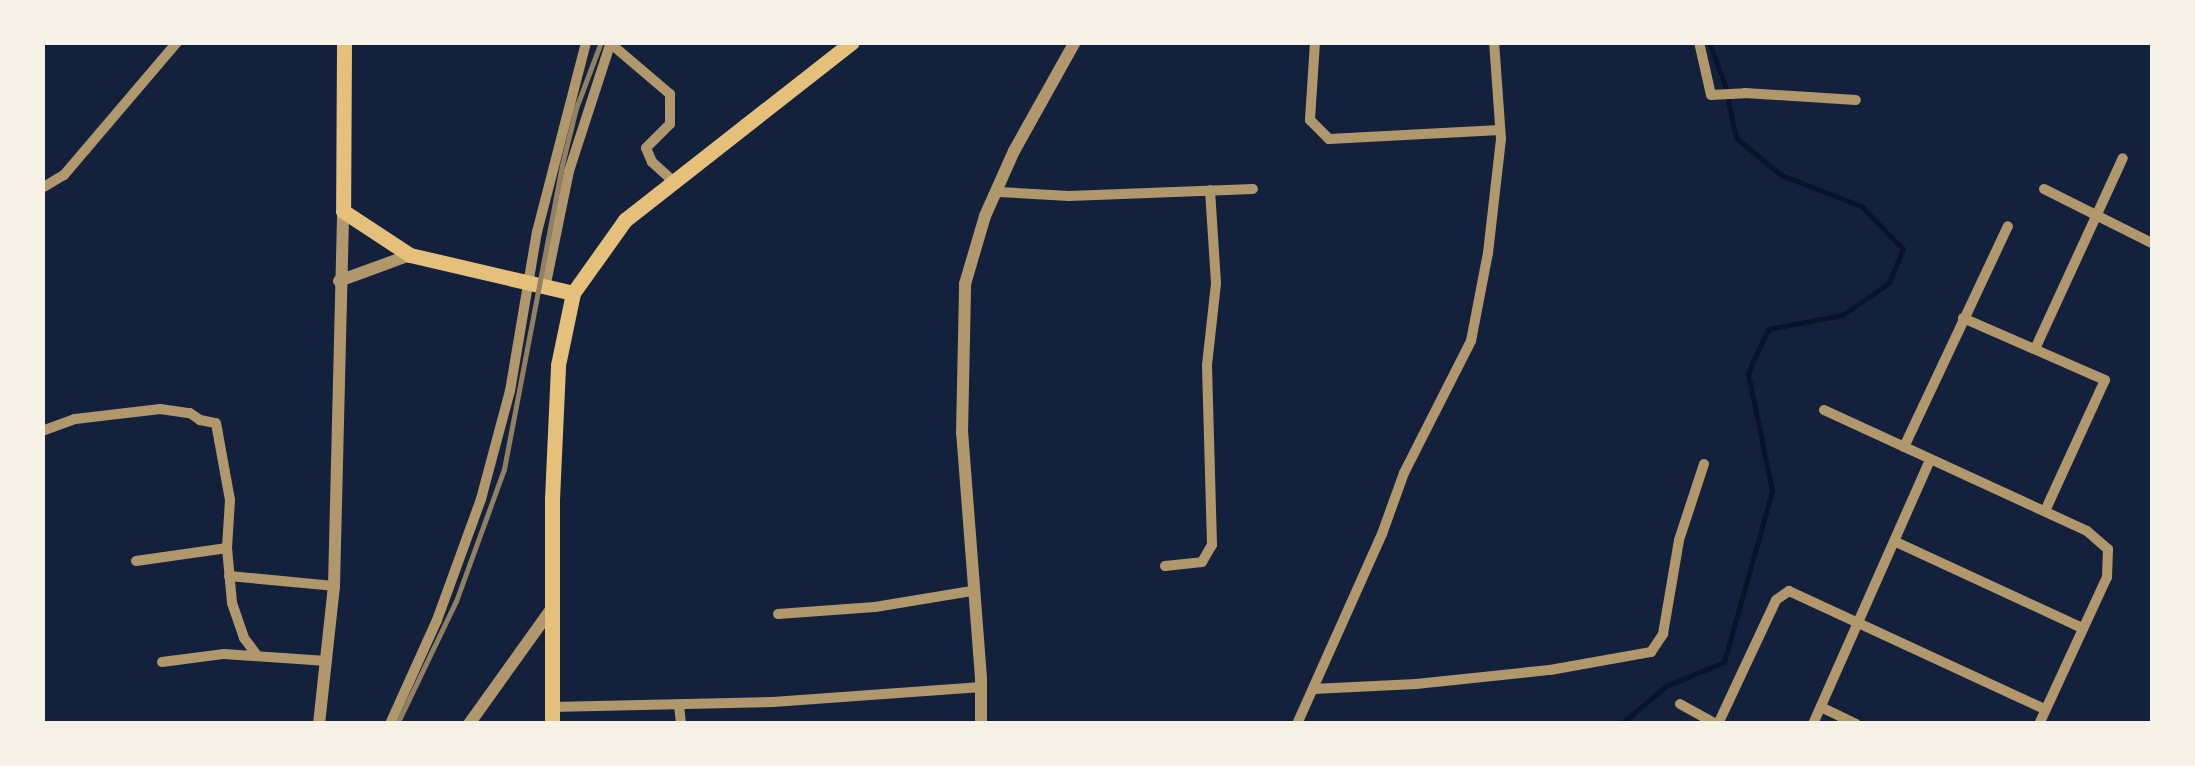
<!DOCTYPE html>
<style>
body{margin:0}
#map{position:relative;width:2195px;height:766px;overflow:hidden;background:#14213d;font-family:Merriweather,serif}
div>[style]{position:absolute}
.stream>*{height:5px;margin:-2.5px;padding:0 2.5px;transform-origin:2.5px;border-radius:2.5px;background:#0b132b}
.minor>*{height:10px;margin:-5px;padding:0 5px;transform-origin:5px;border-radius:5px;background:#b1986c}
.tertiary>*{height:12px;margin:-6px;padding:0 6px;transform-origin:6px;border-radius:6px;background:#b1986c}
.secondary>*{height:15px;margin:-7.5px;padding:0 7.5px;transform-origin:7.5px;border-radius:7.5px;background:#e5c07b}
.rail>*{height:5px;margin:-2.5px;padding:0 2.5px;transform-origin:2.5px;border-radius:2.5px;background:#918062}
span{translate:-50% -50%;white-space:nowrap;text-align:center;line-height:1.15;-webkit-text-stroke:9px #f6f1e7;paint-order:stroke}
.frame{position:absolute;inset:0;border:45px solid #f6f1e7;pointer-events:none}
</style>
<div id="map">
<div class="stream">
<i style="left:1621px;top:724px;width:59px;rotate:-40.2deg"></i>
<i style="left:1666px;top:686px;width:63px;rotate:-22.5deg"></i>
<i style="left:1724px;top:662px;width:178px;rotate:-74.3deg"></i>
<i style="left:1772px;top:491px;width:120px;rotate:-101.5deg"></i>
<i style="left:1748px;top:373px;width:48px;rotate:-65.6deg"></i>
<i style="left:1768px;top:329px;width:75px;rotate:-10.7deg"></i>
<i style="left:1842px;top:315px;width:57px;rotate:-34.2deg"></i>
<i style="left:1889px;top:283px;width:37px;rotate:-68deg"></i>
<i style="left:1903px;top:249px;width:60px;rotate:-134.3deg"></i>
<i style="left:1861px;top:206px;width:86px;rotate:-158.8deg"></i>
<i style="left:1781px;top:175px;width:58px;rotate:-140.6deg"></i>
<i style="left:1736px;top:138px;width:53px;rotate:-101.9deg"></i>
<i style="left:1725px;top:86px;width:47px;rotate:-110deg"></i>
</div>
<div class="minor">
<i style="left:1315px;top:42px;width:78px;rotate:93.7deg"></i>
<i style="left:1310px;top:120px;width:27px;rotate:45deg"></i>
<i style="left:1329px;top:139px;width:171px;rotate:-3deg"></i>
<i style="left:1699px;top:42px;width:54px;rotate:77.2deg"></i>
<i style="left:1711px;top:95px;width:34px;rotate:-3deg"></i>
<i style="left:1745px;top:93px;width:111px;rotate:3.6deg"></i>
<i style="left:610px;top:43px;width:79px;rotate:40.4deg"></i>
<i style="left:670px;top:94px;width:30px;rotate:90deg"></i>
<i style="left:670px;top:124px;width:34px;rotate:135deg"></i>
<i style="left:646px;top:148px;width:15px;rotate:67deg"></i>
<i style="left:652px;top:162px;width:28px;rotate:42deg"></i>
<i style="left:42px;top:188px;width:26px;rotate:-31deg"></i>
<i style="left:64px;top:175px;width:175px;rotate:-49.6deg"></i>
<i style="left:2044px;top:189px;width:121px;rotate:26.6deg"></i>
<i style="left:999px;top:192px;width:70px;rotate:3.3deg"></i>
<i style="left:1069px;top:196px;width:184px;rotate:-2.2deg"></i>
<i style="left:545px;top:288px;width:119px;rotate:-78.4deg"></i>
<i style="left:569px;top:171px;width:136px;rotate:-72deg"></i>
<i style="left:1963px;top:318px;width:155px;rotate:23.6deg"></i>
<i style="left:2105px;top:380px;width:144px;rotate:114.6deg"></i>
<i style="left:2035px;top:349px;width:210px;rotate:-65.3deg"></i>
<i style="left:1824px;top:410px;width:289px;rotate:24.7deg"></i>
<i style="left:2087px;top:531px;width:28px;rotate:41deg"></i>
<i style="left:2108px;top:549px;width:28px;rotate:92deg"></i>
<i style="left:2107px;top:577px;width:162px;rotate:114.8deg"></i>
<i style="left:42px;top:431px;width:35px;rotate:-20deg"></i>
<i style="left:75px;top:419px;width:86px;rotate:-6.7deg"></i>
<i style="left:160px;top:409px;width:30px;rotate:8deg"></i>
<i style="left:190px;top:413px;width:12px;rotate:35deg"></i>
<i style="left:200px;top:420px;width:16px;rotate:11deg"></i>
<i style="left:216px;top:423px;width:78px;rotate:79.7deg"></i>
<i style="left:230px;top:500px;width:48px;rotate:93.6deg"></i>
<i style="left:227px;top:548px;width:55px;rotate:84.8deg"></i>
<i style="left:232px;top:603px;width:37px;rotate:71deg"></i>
<i style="left:244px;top:638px;width:20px;rotate:53deg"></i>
<i style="left:1904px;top:447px;width:244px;rotate:-64.8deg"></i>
<i style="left:1896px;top:542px;width:203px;rotate:24.8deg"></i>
<i style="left:136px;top:561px;width:92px;rotate:-8.1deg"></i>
<i style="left:1165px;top:566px;width:37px;rotate:-6deg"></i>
<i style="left:1202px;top:562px;width:20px;rotate:-60deg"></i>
<i style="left:1212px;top:545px;width:180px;rotate:-91.6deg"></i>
<i style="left:1207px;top:365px;width:82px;rotate:-83.7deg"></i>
<i style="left:1216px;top:283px;width:93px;rotate:-93.7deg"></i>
<i style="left:229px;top:576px;width:105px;rotate:5.4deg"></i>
<i style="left:778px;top:614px;width:97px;rotate:-4.1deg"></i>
<i style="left:875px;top:607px;width:98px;rotate:-9.4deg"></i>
<i style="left:162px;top:662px;width:63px;rotate:-7.4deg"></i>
<i style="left:224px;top:654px;width:103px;rotate:3.9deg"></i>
<i style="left:1313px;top:689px;width:103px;rotate:-2.8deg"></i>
<i style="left:1416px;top:684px;width:135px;rotate:-6deg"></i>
<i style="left:1550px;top:670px;width:103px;rotate:-10.1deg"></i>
<i style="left:1651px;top:652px;width:22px;rotate:-56deg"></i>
<i style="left:1663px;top:634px;width:95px;rotate:-80.3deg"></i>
<i style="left:1679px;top:540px;width:80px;rotate:-71.8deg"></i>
<i style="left:1680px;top:704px;width:41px;rotate:29.1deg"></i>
<i style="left:679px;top:705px;width:19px;rotate:84deg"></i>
<i style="left:552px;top:707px;width:221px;rotate:-1.3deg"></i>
<i style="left:773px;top:702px;width:209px;rotate:-4.1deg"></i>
<i style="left:1821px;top:707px;width:39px;rotate:26deg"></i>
<i style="left:390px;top:724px;width:114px;rotate:-65.7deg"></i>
<i style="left:437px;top:620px;width:129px;rotate:-70deg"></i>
<i style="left:481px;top:499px;width:112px;rotate:-75deg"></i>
<i style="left:510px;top:391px;width:161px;rotate:-80.4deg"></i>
<i style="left:537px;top:232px;width:196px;rotate:-75.5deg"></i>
<i style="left:1297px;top:724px;width:208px;rotate:-65.9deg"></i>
<i style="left:1382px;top:534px;width:65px;rotate:-70.2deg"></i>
<i style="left:1404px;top:473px;width:148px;rotate:-63.1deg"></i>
<i style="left:1471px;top:341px;width:90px;rotate:-79.1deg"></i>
<i style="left:1488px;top:253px;width:115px;rotate:-83.5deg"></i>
<i style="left:1501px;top:139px;width:97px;rotate:-94.1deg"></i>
<i style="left:1718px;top:724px;width:137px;rotate:-64.9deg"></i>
<i style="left:1776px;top:600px;width:16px;rotate:-35deg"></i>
<i style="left:1789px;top:591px;width:281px;rotate:24.8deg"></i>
<i style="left:1813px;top:724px;width:289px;rotate:-66.1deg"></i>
</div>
<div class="tertiary">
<i style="left:339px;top:281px;width:76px;rotate:-20.1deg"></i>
<i style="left:319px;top:724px;width:139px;rotate:-83.8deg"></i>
<i style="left:334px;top:586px;width:375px;rotate:-88.6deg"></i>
<i style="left:469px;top:724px;width:143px;rotate:-54.4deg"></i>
<i style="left:981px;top:724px;width:46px;rotate:-90deg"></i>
<i style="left:981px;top:678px;width:246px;rotate:-94.4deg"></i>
<i style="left:962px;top:433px;width:149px;rotate:-88.8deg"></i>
<i style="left:965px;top:284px;width:71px;rotate:-73.6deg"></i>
<i style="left:985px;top:216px;width:71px;rotate:-66deg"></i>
<i style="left:1014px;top:151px;width:125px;rotate:-60.8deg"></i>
</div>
<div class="secondary">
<i style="left:344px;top:42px;width:169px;rotate:90.3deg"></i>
<i style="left:343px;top:211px;width:80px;rotate:33.3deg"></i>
<i style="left:410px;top:255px;width:167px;rotate:13.1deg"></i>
<i style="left:552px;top:724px;width:225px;rotate:-90deg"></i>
<i style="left:552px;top:499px;width:134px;rotate:-87.4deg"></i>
<i style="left:558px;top:365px;width:74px;rotate:-78.2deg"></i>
<i style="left:573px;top:293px;width:90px;rotate:-54.5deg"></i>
<i style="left:625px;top:220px;width:288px;rotate:-38.1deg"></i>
</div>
<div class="rail">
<i style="left:397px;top:724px;width:136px;rotate:-64.4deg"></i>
<i style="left:456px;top:601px;width:140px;rotate:-70deg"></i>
<i style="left:504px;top:469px;width:309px;rotate:-79.2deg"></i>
<i style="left:562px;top:165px;width:59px;rotate:-76.2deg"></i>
<i style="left:576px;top:108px;width:71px;rotate:-69.3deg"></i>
</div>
<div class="frame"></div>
</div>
